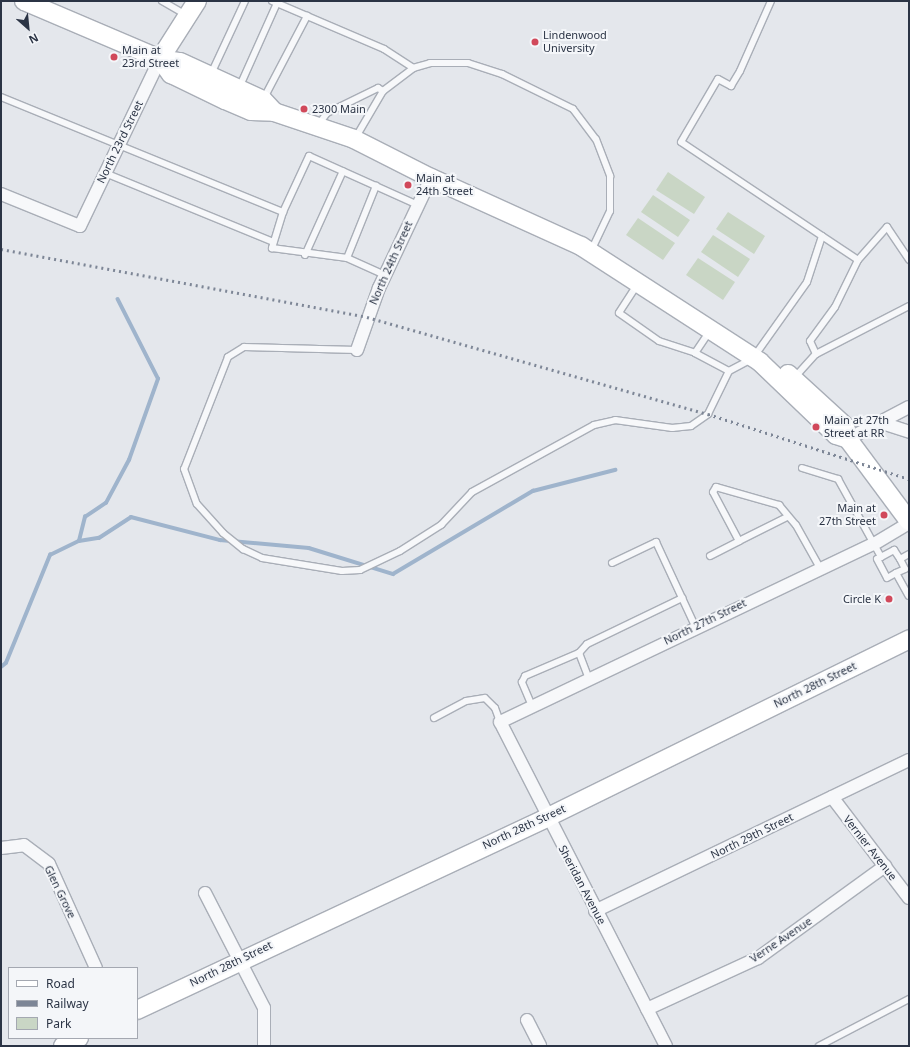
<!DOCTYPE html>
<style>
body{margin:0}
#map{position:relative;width:910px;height:1047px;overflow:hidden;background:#e4e7ec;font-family:"Noto Sans",sans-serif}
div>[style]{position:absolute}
.green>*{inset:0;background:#c9d6c5}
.stream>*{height:3.5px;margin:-1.75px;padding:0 1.75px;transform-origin:1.75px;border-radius:1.75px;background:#9fb4cc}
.roads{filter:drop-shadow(1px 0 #a9aeb7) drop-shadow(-1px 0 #a9aeb7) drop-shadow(0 1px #a9aeb7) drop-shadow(0 -1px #a9aeb7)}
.lane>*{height:6px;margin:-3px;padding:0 3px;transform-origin:3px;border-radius:3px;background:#f7f8fa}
.street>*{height:12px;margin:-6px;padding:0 6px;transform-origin:6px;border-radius:6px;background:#f7f8fa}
.secondary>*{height:18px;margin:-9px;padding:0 9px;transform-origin:9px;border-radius:9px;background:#fff}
.rail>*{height:3px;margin-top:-1.5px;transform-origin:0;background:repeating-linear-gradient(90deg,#7d8696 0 2px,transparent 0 6px)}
.dots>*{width:11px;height:11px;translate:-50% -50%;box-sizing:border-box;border:2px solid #f4f6f9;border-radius:50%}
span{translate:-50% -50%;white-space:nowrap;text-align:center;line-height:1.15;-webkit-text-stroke:4px #f4f6f9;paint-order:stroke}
.poi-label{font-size:11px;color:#2b3445}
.left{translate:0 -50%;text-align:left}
.right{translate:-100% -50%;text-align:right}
.street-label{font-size:11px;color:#2b3445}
.frame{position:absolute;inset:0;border:2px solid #2b3445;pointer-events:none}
.legend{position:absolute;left:8px;top:967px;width:130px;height:72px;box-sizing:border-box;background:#f4f6f9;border:1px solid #a4a8b1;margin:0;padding:5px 7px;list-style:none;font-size:12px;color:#2b3445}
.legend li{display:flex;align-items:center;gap:8px;height:20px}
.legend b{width:20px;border:1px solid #a4a8b1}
.north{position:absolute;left:8px;top:8px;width:40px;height:40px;-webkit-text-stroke:3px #f4f6f9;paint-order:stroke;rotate:153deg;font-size:11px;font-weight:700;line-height:16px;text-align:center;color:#2b3445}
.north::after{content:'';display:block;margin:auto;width:14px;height:18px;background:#2b3445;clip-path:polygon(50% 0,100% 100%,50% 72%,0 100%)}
</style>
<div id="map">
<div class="green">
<i style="clip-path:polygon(668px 172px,705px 197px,694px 214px,656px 190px)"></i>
<i style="clip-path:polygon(653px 195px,690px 220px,678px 237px,641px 212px)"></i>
<i style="clip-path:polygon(728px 212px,765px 236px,754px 254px,716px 229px)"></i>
<i style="clip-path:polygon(638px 218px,675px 243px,663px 260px,626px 235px)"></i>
<i style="clip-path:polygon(713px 235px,750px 259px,738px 277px,701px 252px)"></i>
<i style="clip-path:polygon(698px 258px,735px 282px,723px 300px,686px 275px)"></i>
</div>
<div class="stream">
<i style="left:79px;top:541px;width:20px;rotate:-9deg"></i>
<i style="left:99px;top:538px;width:38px;rotate:-33deg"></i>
<i style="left:131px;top:517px;width:92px;rotate:14.5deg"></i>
<i style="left:220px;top:540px;width:89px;rotate:5.1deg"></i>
<i style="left:309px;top:548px;width:88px;rotate:17.2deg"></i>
<i style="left:393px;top:574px;width:163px;rotate:-30.7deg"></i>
<i style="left:533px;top:491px;width:85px;rotate:-14.4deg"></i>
<i style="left:1px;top:667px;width:6px;rotate:-39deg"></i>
<i style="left:6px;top:663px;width:117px;rotate:-67.8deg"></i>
<i style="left:50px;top:555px;width:32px;rotate:-26deg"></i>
<i style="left:79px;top:541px;width:25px;rotate:-76deg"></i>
<i style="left:85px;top:517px;width:25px;rotate:-34deg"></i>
<i style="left:106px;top:503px;width:49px;rotate:-61.9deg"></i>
<i style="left:129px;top:460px;width:86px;rotate:-70.3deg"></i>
<i style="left:158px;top:379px;width:89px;rotate:-116.9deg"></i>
</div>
<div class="roads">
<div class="lane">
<i style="left:162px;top:1px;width:28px;rotate:30deg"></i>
<i style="left:272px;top:1px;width:122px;rotate:23.2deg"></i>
<i style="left:384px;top:49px;width:35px;rotate:33deg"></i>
<i style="left:211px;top:74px;width:81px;rotate:-65deg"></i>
<i style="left:239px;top:88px;width:93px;rotate:-65.9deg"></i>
<i style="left:1px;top:97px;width:305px;rotate:22.2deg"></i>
<i style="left:283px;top:212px;width:38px;rotate:107deg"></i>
<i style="left:272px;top:248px;width:76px;rotate:7.6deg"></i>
<i style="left:347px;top:258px;width:42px;rotate:24.1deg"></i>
<i style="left:264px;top:98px;width:93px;rotate:-62.3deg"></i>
<i style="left:318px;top:125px;width:15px;rotate:-53deg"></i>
<i style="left:327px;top:113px;width:57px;rotate:-26.1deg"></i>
<i style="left:378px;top:88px;width:6px;rotate:31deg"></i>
<i style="left:356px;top:137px;width:53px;rotate:-59.6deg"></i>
<i style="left:383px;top:91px;width:38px;rotate:-37deg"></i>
<i style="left:413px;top:68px;width:18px;rotate:-16deg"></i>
<i style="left:430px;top:63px;width:38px"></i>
<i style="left:468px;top:63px;width:36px;rotate:18deg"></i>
<i style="left:502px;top:74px;width:79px;rotate:26.2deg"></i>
<i style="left:573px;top:109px;width:38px;rotate:53deg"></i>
<i style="left:596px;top:139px;width:40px;rotate:69deg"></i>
<i style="left:610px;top:176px;width:35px;rotate:90deg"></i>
<i style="left:610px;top:211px;width:44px;rotate:115.4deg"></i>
<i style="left:105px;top:173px;width:182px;rotate:22.3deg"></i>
<i style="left:283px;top:212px;width:62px;rotate:-65.1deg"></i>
<i style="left:309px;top:156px;width:120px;rotate:24.2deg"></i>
<i style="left:822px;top:236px;width:43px;rotate:33.7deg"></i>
<i style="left:305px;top:255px;width:92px;rotate:-65.7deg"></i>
<i style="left:347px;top:258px;width:78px;rotate:-68.1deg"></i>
<i style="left:637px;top:285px;width:33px;rotate:123deg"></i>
<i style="left:619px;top:313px;width:49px;rotate:35deg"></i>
<i style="left:659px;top:341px;width:38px;rotate:18deg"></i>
<i style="left:695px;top:353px;width:38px;rotate:28deg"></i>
<i style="left:729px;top:371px;width:27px;rotate:-28deg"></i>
<i style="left:753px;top:358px;width:93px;rotate:-54.6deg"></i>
<i style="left:807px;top:282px;width:48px;rotate:-71.9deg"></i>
<i style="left:822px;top:236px;width:169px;rotate:-146.3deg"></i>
<i style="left:681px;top:142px;width:73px;rotate:-59.6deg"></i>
<i style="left:718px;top:79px;width:15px;rotate:28deg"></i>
<i style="left:731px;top:86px;width:17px;rotate:-59deg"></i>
<i style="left:740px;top:71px;width:77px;rotate:-66.1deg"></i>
<i style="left:357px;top:350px;width:113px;rotate:-178.5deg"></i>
<i style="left:244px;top:347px;width:19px;rotate:148deg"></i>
<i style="left:228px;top:357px;width:120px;rotate:111.4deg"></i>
<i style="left:184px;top:469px;width:37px;rotate:70deg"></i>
<i style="left:197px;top:504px;width:39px;rotate:48deg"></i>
<i style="left:223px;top:533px;width:26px;rotate:39deg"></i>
<i style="left:243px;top:549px;width:21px;rotate:25deg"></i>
<i style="left:262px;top:558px;width:81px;rotate:9.2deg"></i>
<i style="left:342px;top:571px;width:18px;rotate:-3deg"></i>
<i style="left:360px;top:570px;width:44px;rotate:-25.4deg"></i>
<i style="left:400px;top:551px;width:49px;rotate:-32.4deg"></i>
<i style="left:441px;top:525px;width:45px;rotate:-46.8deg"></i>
<i style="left:472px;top:492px;width:139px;rotate:-28.8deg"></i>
<i style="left:594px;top:425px;width:22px;rotate:-13deg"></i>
<i style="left:615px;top:420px;width:58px;rotate:8deg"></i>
<i style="left:672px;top:428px;width:19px;rotate:-6deg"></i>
<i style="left:691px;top:426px;width:21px;rotate:-35deg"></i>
<i style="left:708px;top:414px;width:48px;rotate:-64deg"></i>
<i style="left:695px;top:353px;width:27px;rotate:-56deg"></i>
<i style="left:816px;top:354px;width:14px;rotate:-115deg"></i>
<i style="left:810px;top:341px;width:42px;rotate:-53.7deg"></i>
<i style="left:835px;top:307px;width:52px;rotate:-63.9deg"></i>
<i style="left:858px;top:260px;width:44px;rotate:-48.7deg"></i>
<i style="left:887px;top:227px;width:40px;rotate:56deg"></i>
<i style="left:795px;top:377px;width:31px;rotate:-48deg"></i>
<i style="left:816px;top:354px;width:105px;rotate:-27.3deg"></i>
<i style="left:802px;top:468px;width:38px;rotate:17deg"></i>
<i style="left:838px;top:479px;width:89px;rotate:61.1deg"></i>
<i style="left:881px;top:557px;width:15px;rotate:-28deg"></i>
<i style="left:894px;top:550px;width:11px;rotate:56deg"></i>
<i style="left:739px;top:541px;width:54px;rotate:-26.6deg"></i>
<i style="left:909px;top:554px;width:10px;rotate:151deg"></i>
<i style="left:900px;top:559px;width:11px;rotate:63deg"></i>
<i style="left:905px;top:569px;width:10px;rotate:156deg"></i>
<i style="left:896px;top:573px;width:26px;rotate:61deg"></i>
<i style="left:710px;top:556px;width:33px;rotate:-27deg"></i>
<i style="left:739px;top:541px;width:55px;rotate:-118deg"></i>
<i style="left:713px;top:492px;width:6px;rotate:-59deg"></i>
<i style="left:716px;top:487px;width:66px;rotate:15.9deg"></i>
<i style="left:779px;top:505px;width:26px;rotate:50deg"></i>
<i style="left:796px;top:525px;width:49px;rotate:60.8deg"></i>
<i style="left:881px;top:557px;width:4px;rotate:153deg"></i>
<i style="left:877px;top:559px;width:21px;rotate:62deg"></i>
<i style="left:887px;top:578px;width:10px;rotate:-29deg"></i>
<i style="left:612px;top:563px;width:49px;rotate:-25.5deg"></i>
<i style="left:656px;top:542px;width:93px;rotate:65.1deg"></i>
<i style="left:589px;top:679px;width:28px;rotate:-111deg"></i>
<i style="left:579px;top:653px;width:12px;rotate:-48deg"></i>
<i style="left:587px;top:644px;width:106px;rotate:-25.8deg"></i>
<i style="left:532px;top:706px;width:26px;rotate:-113deg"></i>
<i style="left:522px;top:682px;width:7px;rotate:-63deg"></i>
<i style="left:525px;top:676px;width:59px;rotate:-23.1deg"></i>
<i style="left:434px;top:718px;width:36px;rotate:-28deg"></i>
<i style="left:466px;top:701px;width:19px;rotate:-9deg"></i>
<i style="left:485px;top:698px;width:14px;rotate:45deg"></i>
<i style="left:495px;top:708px;width:15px;rotate:70deg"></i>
<i style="left:819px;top:1046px;width:102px;rotate:-27.6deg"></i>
</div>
<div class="street">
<i style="left:1px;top:194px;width:85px;rotate:22.1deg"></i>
<i style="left:80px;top:226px;width:185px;rotate:-64.4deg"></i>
<i style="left:357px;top:350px;width:66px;rotate:-70.5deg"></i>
<i style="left:379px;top:288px;width:122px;rotate:-64.7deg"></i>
<i style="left:879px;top:422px;width:32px;rotate:18deg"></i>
<i style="left:848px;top:439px;width:69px;rotate:-27.7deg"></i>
<i style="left:832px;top:797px;width:127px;rotate:52.7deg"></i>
<i style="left:1px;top:848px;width:23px;rotate:-7deg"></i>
<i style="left:24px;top:845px;width:31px;rotate:37deg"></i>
<i style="left:49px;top:864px;width:114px;rotate:65.7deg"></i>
<i style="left:205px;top:893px;width:129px;rotate:62.8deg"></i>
<i style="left:264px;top:1008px;width:38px;rotate:90deg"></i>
<i style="left:595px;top:911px;width:348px;rotate:-25.7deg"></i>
<i style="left:647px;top:1009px;width:122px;rotate:-24.7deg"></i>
<i style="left:758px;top:958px;width:157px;rotate:-35.9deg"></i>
<i style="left:527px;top:1020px;width:29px;rotate:63deg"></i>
<i style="left:666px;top:1046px;width:364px;rotate:-117.1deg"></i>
<i style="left:500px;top:722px;width:414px;rotate:-25.5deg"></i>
<i style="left:874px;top:544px;width:41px;rotate:-31deg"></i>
</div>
<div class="secondary">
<i style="left:24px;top:1px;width:148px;rotate:23.1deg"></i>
<i style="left:160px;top:59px;width:20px;rotate:9deg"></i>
<i style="left:180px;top:62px;width:91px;rotate:24.6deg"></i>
<i style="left:263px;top:100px;width:16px;rotate:47deg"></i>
<i style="left:160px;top:59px;width:19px;rotate:54deg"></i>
<i style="left:171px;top:74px;width:60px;rotate:25.7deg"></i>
<i style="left:225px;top:100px;width:28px;rotate:23deg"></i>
<i style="left:251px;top:111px;width:23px;rotate:2deg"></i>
<i style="left:274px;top:112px;width:84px;rotate:18.6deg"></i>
<i style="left:354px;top:139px;width:86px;rotate:26.9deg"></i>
<i style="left:431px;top:178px;width:165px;rotate:24.4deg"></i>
<i style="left:581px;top:246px;width:213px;rotate:32.9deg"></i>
<i style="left:760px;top:362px;width:105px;rotate:43.8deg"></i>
<i style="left:836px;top:435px;width:13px;rotate:18deg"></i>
<i style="left:160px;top:59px;width:69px;rotate:-57.5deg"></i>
<i style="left:788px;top:374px;width:77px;rotate:42.4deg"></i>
<i style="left:845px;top:426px;width:13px;rotate:77deg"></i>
<i style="left:848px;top:439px;width:102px;rotate:53.4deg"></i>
<i style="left:137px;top:1010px;width:452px;rotate:-25.1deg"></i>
<i style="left:546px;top:818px;width:405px;rotate:-26.2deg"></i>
<i style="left:63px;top:1046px;width:18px;rotate:-27deg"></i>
</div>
</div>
<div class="rail">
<i style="left:1px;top:249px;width:372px;rotate:10.5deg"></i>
<i style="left:367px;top:317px;width:355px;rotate:15.9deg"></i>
<i style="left:708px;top:414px;width:211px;rotate:17.9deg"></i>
</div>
<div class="dots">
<i style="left:535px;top:42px;background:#d1495b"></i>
<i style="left:114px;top:57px;background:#d1495b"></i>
<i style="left:304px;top:109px;background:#d1495b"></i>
<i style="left:408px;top:185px;background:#d1495b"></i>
<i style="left:816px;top:427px;background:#d1495b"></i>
<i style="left:884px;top:515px;background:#d1495b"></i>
<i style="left:889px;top:599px;background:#d1495b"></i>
</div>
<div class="poi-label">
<span class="left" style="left:543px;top:42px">Lindenwood<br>University</span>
<span class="left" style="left:122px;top:57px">Main at<br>23rd Street</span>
<span class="left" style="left:312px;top:109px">2300 Main</span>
<span class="left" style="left:416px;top:185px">Main at<br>24th Street</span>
<span class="left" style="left:824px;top:427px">Main at 27th<br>Street at RR</span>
<span class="right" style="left:876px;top:515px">Main at<br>27th Street</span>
<span class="right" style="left:881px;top:599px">Circle K</span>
</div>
<div class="street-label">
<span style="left:120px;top:142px;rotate:-64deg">North 23rd Street</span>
<span style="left:391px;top:263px;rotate:-66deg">North 24th Street</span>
<span style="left:705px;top:622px;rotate:-26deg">North 27th Street</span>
<span style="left:815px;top:685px;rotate:-26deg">North 28th Street</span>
<span style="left:524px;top:827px;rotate:-25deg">North 28th Street</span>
<span style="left:752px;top:836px;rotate:-26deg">North 29th Street</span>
<span style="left:870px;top:848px;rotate:52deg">Vernier Avenue</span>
<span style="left:582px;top:885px;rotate:62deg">Sheridan Avenue</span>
<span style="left:60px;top:892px;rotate:64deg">Glen Grove</span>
<span style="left:781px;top:940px;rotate:-34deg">Verne Avenue</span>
<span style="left:231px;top:964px;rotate:-26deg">North 28th Street</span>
</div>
<div class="frame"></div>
<ul class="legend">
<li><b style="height:5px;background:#fff"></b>Road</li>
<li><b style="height:5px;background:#7d8696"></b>Railway</li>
<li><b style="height:11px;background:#c9d6c5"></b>Park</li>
</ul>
<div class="north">N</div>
</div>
